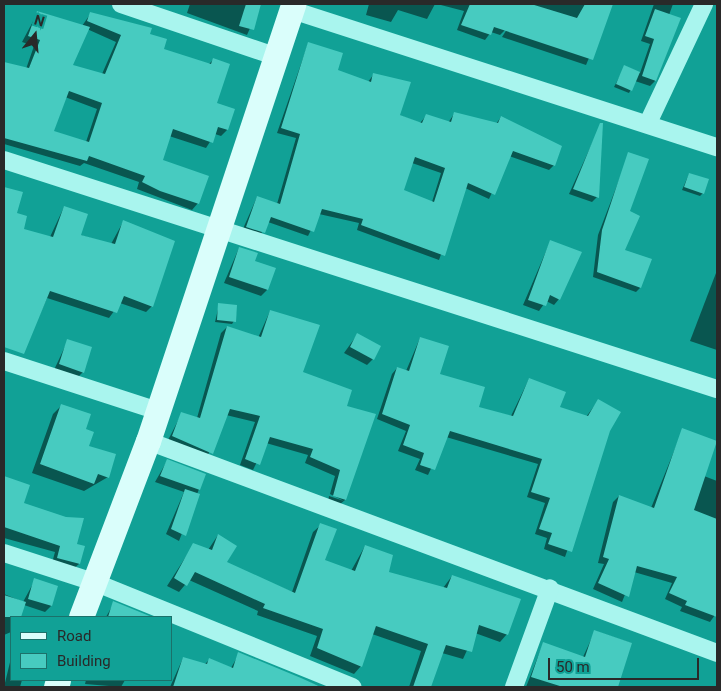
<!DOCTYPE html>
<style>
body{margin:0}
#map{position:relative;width:721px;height:691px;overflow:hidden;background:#11a196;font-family:Roboto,sans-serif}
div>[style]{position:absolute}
.shadow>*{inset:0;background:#0007}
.building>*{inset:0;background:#47cbc0}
.street>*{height:18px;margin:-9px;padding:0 9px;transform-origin:9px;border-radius:9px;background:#a9f5ee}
.secondary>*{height:25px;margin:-12.5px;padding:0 12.5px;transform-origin:12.5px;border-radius:12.5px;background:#dafefb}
span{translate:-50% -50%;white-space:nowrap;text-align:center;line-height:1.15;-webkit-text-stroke:4px #11a196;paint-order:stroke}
.frame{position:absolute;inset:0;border:5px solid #292929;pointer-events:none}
.legend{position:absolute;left:10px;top:616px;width:162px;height:65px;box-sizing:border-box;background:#11a196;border:1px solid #1b716a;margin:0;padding:6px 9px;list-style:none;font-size:15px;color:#292929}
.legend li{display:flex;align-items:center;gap:10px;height:25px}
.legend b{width:25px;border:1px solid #1b716a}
.north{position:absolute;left:10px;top:10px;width:50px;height:50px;-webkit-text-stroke:4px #11a196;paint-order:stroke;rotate:17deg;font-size:14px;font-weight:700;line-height:20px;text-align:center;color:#292929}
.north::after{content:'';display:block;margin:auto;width:18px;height:22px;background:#292929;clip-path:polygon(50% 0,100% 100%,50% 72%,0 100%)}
.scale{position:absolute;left:548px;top:658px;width:151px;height:22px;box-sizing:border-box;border:2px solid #292929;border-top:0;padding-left:6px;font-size:15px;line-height:18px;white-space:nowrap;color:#292929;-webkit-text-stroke:4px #11a196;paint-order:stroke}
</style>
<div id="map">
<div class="shadow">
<i style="clip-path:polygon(190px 4px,254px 4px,260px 5px,247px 35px,187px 13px)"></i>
<i style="clip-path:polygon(369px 4px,435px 4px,427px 19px,398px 10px,391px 22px,366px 15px)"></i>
<i style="clip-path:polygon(437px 4px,512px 4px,505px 30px,500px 35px,491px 32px,485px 40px,457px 30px,464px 11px)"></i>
<i style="clip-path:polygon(523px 4px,612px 4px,586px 65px,502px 37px)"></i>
<i style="clip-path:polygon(654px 4px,673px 4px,669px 15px,680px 19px,655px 81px,650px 86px,635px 81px,629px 93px,614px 87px,625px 66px,640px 73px,650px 44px,641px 41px)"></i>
<i style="clip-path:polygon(evenodd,38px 12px,82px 26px,91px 13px,149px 34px,163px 50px,208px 65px,213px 60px,215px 103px,227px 130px,221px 136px,215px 134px,206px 148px,169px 136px,161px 161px,198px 203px,192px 210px,137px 189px,139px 182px,84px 163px,80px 166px,4px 144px,4px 63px,26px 69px,34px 46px,22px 42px,38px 12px,87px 29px,116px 42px,102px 74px,71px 66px,87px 29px,38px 12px,65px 97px,97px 109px,86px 142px,53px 132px,65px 97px)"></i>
<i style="clip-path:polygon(evenodd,308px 44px,337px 71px,368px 82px,374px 74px,399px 115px,420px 123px,426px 116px,448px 123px,454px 114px,496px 124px,501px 117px,554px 165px,549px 170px,509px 156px,489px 199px,465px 188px,439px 260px,357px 230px,359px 223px,319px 214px,308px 236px,268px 222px,259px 237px,242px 231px,257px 197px,277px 204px,296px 138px,277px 133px,308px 44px,412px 163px,441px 173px,432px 202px,402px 191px,412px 163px)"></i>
<i style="clip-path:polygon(601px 124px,597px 197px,592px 202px,569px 194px)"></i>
<i style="clip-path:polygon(629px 154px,623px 251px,640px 288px,636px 292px,593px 277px,598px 235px)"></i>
<i style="clip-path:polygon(689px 174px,703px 193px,700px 196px,682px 190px)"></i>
<i style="clip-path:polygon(4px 188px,21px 193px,16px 214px,23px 230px,50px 237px,64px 207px,80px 235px,111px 244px,123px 222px,152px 306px,146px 312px,120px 303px,109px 318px,47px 298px,28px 341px,4px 331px)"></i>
<i style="clip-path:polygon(550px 242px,559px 299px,554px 305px,546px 301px,539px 311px,523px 305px)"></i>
<i style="clip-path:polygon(239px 248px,254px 262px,267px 290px,261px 296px,224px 283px)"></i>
<i style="clip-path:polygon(716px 273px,717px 274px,717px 350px,690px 341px)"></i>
<i style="clip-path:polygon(219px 305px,234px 321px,232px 324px,215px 322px)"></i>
<i style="clip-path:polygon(270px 311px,301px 373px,345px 406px,345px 500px,339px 505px,328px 502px,329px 496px,344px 501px,330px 494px,335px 476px,305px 463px,308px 455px,266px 443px,253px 470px,240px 465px,255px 422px,226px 415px,206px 459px,167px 442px,182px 413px,197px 418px,221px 333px,227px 327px,258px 338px)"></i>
<i style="clip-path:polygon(357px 335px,373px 359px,367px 365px,344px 353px)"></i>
<i style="clip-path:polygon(420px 338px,439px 375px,478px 408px,511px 416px,529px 379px,559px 408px,586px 417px,598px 401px,609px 430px,565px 557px,544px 549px,547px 538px,535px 534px,545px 503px,527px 497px,538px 464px,446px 437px,428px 475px,415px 470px,420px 459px,398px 451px,406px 431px,377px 419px,392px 374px,397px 368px,406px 371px)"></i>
<i style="clip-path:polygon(68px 340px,83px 372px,77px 378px,54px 370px)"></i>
<i style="clip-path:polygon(62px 405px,84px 430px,88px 447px,108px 477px,84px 491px,32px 473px,53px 414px)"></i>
<i style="clip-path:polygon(683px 429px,704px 476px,717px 481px,717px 526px,709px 548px,717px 551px,717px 612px,710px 622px,680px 611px,682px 607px,665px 599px,672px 583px,634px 572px,622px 602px,593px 589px,604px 564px,598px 563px,613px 502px,619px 496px,651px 508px)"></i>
<i style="clip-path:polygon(167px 461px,199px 489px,179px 541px,166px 534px,184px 492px,155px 482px)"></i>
<i style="clip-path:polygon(4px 477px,28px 486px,22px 503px,76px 545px,79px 564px,73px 569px,52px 563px,55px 552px,4px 538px)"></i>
<i style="clip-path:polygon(321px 525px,324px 561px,351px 571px,365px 546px,387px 573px,443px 588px,452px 576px,507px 634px,500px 642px,475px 633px,463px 659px,442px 653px,430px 687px,409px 687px,421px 651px,372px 634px,361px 666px,354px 674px,310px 656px,317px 636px,257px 615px,258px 611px,189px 580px,179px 592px,167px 586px,194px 544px,208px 550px,218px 535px,225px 563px,292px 592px,313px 532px)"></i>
<i style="clip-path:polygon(35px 580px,51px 606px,45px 612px,24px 605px,20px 617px,11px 617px,11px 632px,4px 635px,4px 594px,23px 602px)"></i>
<i style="clip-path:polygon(114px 603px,149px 617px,106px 617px)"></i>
<i style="clip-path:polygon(595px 631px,631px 643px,616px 687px,526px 687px,543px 644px,583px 657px)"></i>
<i style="clip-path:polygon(239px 654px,321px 687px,170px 687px,183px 658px,204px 665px,210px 659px,231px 668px)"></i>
<i style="clip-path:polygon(11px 658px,11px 680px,22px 680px,20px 687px,4px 687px)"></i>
<i style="clip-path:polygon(86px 680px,125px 680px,121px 687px,85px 684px)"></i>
</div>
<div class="building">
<i style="clip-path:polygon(246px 4px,261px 4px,254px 30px,239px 26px)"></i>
<i style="clip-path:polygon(470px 4px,531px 4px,577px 18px,585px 4px,613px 4px,593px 60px,494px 27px,491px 35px,461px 25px)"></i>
<i style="clip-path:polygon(655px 9px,681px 18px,656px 81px,642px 76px,654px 39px,645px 36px)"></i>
<i style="clip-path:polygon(evenodd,37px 11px,90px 27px,73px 65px,105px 74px,121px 35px,87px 21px,90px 12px,152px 28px,150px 34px,167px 39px,164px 49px,211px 64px,213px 58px,230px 64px,217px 103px,235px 109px,228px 130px,218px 127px,213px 143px,173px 129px,163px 160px,209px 176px,199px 204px,160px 191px,142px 182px,145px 176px,89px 156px,87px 161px,4px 138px,4px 62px,29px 68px,40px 40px,28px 36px,37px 11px,69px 91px,102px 103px,89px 142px,54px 131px,69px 91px)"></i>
<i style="clip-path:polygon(evenodd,308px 42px,343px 53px,338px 70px,371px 82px,373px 73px,411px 82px,400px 115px,422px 123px,426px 114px,451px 122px,454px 112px,498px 123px,501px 116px,562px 146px,555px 166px,513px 151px,495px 195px,468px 183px,445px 256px,361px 225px,363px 219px,322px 209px,314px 232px,271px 217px,265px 233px,246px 227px,257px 196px,280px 204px,300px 134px,281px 128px,308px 42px,415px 157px,445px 168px,434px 202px,404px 190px,415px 157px)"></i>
<i style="clip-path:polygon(624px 65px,640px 72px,632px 91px,616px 84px)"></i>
<i style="clip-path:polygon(600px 123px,603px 123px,599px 198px,573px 189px)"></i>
<i style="clip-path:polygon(628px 152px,649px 159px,630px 211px,640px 216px,625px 250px,652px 259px,641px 288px,597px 272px,602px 230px)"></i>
<i style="clip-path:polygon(689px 173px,709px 179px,704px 194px,684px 187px)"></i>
<i style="clip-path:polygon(4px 187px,23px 192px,17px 213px,27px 216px,24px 229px,53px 237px,64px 206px,88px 214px,81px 235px,115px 244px,123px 220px,175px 241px,153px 307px,124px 296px,117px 313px,50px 291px,24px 354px,4px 347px)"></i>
<i style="clip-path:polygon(550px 240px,582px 252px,560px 300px,550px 295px,546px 306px,528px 300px)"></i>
<i style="clip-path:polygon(239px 247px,258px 253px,255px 261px,276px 268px,268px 290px,229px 277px)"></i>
<i style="clip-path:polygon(218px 303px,237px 305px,236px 322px,217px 320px)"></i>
<i style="clip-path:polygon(270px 310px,320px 325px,303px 372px,352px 390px,347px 406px,376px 414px,346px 500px,333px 496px,340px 470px,310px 457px,313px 449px,270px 437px,260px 465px,245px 459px,260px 416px,230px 409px,213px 454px,172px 436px,181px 412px,200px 418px,227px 326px,261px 337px)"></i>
<i style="clip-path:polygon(357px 333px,381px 346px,374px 360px,350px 347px)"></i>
<i style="clip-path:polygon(420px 337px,449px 346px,440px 374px,485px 387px,479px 407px,513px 416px,529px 378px,566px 392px,560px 407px,588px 416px,598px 399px,621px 412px,610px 431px,572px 552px,548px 544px,552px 533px,539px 529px,550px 498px,531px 492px,542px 459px,450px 431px,435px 470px,420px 465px,424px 453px,403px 445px,410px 425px,382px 414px,397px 367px,409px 371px)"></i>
<i style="clip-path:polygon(67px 339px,92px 347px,84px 373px,59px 364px)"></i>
<i style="clip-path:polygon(61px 404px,91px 414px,86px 429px,94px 432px,89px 446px,116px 454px,109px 478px,98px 474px,94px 484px,40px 464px)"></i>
<i style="clip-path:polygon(682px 428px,717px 441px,694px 510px,717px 519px,717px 617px,685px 605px,687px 601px,669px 593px,677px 577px,637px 566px,629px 597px,598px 583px,609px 559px,603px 557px,619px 495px,654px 508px)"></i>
<i style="clip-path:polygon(167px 459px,206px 474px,200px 490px,160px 476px)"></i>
<i style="clip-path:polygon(4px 476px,30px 485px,24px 503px,66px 517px,84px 518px,77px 544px,85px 546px,80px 564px,57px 558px,60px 546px,4px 527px)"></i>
<i style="clip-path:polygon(185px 489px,200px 494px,186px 536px,171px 529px)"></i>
<i style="clip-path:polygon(320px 523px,337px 529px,325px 560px,355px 571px,365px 545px,393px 555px,389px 572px,447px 588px,452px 575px,521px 599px,508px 635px,479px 625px,472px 652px,446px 645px,431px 687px,413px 687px,428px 644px,376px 626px,362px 667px,317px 648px,323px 629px,263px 608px,265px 604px,195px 572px,187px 586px,174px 578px,193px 543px,212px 550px,218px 534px,237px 546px,227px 562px,295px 593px)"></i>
<i style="clip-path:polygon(34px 578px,58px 586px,52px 606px,28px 599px)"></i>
<i style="clip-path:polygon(4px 595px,26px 602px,21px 617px,4px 617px)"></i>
<i style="clip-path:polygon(113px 601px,152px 617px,108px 617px)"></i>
<i style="clip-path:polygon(594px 630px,632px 643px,618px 687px,563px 687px,531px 677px,543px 642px,585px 657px)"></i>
<i style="clip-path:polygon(238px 652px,301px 678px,321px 687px,173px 687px,183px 657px,207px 664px,209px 658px,233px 668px)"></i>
</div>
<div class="street">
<i style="left:121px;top:4px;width:163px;rotate:18.7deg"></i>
<i style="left:292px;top:10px;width:447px;rotate:17.9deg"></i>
<i style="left:648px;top:123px;width:132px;rotate:-64.8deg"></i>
<i style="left:4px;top:160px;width:749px;rotate:17.81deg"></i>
<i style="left:4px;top:361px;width:162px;rotate:18deg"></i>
<i style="left:148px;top:441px;width:607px;rotate:20.43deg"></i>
<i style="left:4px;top:553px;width:95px;rotate:17.9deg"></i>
<i style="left:94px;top:582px;width:279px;rotate:22.1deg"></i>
<i style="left:514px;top:687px;width:105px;rotate:-70deg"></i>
</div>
<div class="secondary">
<i style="left:81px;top:617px;width:188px;rotate:-69.2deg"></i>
<i style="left:148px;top:441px;width:460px;rotate:-71.6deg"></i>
<i style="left:56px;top:687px;width:7px;rotate:-74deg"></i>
</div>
<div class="frame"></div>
<ul class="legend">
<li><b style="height:6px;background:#dafefb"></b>Road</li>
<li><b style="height:14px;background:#47cbc0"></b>Building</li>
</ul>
<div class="north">N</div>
<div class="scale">50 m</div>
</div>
